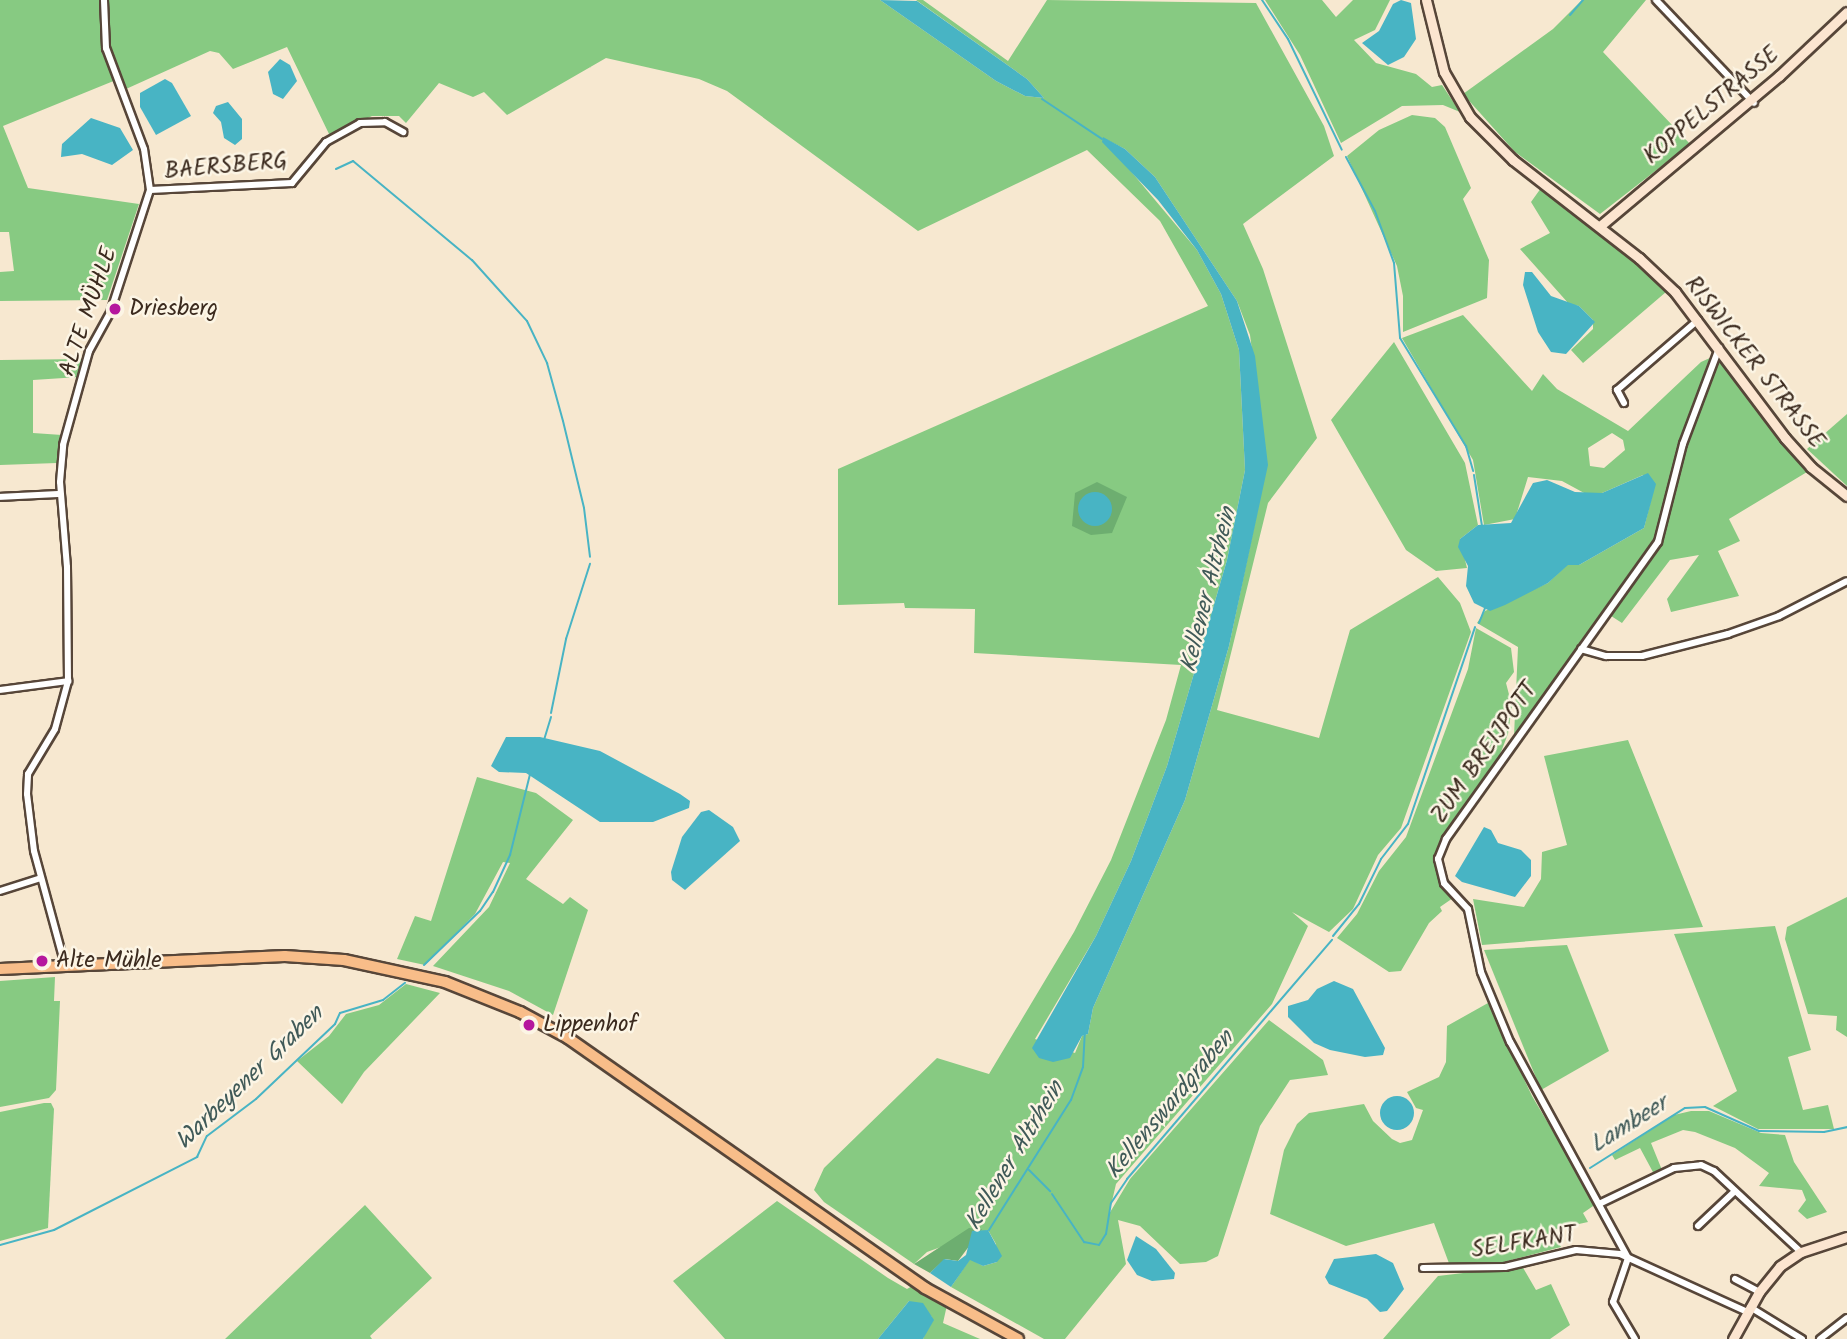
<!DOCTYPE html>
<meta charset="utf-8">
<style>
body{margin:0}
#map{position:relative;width:1847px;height:1339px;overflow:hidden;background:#f7e8d0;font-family:Kalam,sans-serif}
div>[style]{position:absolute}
.green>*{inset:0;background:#87ca82}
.forest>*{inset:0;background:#6dae70}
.water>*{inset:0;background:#48b4c4}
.round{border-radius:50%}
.stream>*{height:2px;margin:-1px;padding:0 1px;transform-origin:1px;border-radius:1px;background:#48b4c4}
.roads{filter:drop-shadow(2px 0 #574639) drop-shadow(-2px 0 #574639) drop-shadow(0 2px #574639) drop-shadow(0 -2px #574639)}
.street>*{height:6px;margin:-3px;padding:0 3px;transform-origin:3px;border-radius:3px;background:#fff}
.secondary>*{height:9px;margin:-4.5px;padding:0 4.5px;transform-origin:4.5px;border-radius:4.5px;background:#fce5d0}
.primary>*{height:10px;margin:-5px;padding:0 5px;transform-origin:5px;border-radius:5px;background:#f8bd89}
.dots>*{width:19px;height:19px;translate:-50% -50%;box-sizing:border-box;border:4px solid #fcf5e5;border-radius:50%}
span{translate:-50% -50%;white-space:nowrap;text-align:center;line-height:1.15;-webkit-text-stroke:5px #fcf5e5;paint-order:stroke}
.street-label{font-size:23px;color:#3b2a1e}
.poi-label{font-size:23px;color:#3b2a1e}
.left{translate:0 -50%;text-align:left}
.water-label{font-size:24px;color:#405a58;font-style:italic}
</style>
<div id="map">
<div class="green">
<i style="clip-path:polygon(0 0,102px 0,102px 28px,116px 80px,3px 126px,28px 188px,139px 204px,107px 300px,0 301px,0 272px,14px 271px,9px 232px,0 232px)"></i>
<i style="clip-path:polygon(evenodd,106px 0,880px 0,996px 81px,1025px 96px,1044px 98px,1027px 79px,916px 0,923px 0,1008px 61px,1047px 0,1256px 3px,1324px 126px,1334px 156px,1243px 224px,1263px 269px,1317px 438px,1268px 503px,1217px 710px,1319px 738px,1350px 630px,1438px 577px,1460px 603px,1471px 632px,1401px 828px,1378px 855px,1353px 909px,1329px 932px,1292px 912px,1308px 926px,1272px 1004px,1116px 1184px,1109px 1214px,1130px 1179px,1269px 1020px,1323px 1060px,1328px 1075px,1290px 1080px,1260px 1126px,1218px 1256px,1206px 1262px,1180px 1264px,1140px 1226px,1118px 1220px,1126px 1264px,1065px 1339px,1044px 1339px,951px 1287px,970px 1259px,983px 1266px,997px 1262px,996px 1244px,988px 1230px,927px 1252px,914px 1264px,824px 1202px,814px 1190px,824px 1168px,937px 1058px,989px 1074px,1074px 932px,1111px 860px,1166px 720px,1181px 665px,974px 653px,975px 609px,905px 608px,904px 603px,838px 605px,838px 469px,1208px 306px,1160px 221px,1087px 150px,918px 231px,727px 91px,699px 79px,606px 58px,507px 115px,484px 92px,473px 97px,439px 83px,406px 123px,399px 116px,372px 116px,330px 136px,287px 47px,233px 69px,219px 53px,210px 51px,126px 89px,110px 49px,106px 0,1103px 138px,1125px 149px,1155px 177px,1237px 301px,1250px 335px,1267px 465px,1229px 646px,1185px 800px,1093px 1008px,1088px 1034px,1082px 1036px,1075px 1053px,1035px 1039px,1096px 936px,1131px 861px,1167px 766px,1227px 560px,1245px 470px,1239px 350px,1221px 294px,1197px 250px,1103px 138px)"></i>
<i style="clip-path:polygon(1265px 0,1322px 0,1336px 17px,1353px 0,1390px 0,1375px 30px,1354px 40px,1376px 63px,1416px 74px,1432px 87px,1442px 85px,1460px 112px,1443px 105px,1402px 106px,1341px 143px,1300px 55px)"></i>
<i style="clip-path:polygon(1582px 0,1646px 0,1603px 52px,1690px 144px,1600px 214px,1515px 152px,1463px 94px,1553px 29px)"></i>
<i style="clip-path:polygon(1412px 115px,1435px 118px,1445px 127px,1471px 188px,1463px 199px,1489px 260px,1487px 298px,1403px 332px,1403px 296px,1397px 266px,1347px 156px,1379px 130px)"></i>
<i style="clip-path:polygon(1541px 188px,1633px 260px,1666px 292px,1583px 363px,1571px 350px,1593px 329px,1593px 320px,1579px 306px,1569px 304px,1520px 249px,1550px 233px,1531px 202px)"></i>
<i style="clip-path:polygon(evenodd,1463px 315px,1532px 391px,1543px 374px,1557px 389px,1628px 431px,1701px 362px,1712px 357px,1674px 467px,1658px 533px,1514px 736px,1518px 647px,1477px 623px,1485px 611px,1548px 583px,1568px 564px,1579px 565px,1644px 528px,1655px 484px,1643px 475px,1602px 493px,1586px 494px,1562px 481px,1528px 477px,1515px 519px,1484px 525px,1473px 460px,1402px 338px,1463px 315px,1612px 433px,1623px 440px,1625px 450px,1604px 468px,1590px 466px,1588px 448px,1612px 433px)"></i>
<i style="clip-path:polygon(1394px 342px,1465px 463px,1478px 525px,1460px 539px,1467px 568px,1436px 571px,1406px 550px,1331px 420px)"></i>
<i style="clip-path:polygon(84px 359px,79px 377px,33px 380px,33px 433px,62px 435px,57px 463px,0 465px,0 360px)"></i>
<i style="clip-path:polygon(1719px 361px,1726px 361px,1807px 472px,1729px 519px,1740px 541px,1718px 551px,1739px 596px,1671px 612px,1667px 599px,1699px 555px,1670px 560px,1622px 623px,1608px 614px,1665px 530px,1685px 446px)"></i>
<i style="clip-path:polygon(1847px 414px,1847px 486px,1807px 449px)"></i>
<i style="clip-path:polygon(1476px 628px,1511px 648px,1514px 672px,1506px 683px,1512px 706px,1508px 734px,1499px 757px,1451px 825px,1436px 857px,1438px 879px,1453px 898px,1440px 907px,1442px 911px,1429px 923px,1401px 971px,1389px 972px,1337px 938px,1357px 914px,1379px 871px,1406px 837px,1468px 669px)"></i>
<i style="clip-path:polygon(1628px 740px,1703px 927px,1482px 945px,1473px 899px,1524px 907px,1541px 879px,1542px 852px,1567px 845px,1544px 756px)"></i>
<i style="clip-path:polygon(477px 777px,536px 793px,573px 820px,526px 879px,563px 904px,570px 897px,588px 910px,553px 1015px,509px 991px,433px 966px,489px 907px,510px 863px,503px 862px,475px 914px,425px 965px,397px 959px,415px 916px,431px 921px)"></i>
<i style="clip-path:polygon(1847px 897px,1847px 1037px,1836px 1030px,1837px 1016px,1808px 1014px,1785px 939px,1787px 927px)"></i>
<i style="clip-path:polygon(1775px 926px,1811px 1050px,1788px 1057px,1803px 1110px,1828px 1105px,1834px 1129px,1758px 1129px,1713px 1106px,1737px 1091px,1674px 934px)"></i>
<i style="clip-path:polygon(1567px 945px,1609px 1051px,1541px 1090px,1484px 950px)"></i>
<i style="clip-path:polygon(55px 977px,54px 1001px,60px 1001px,56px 1090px,49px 1098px,0 1107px,0 981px)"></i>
<i style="clip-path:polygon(406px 984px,440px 993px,364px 1072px,342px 1104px,297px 1061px,329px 1036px,346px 1014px,379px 1005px)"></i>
<i style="clip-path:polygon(1488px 1003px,1532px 1096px,1596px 1204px,1583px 1213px,1588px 1222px,1556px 1229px,1561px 1247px,1492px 1265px,1450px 1266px,1434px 1223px,1346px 1246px,1270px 1214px,1284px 1150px,1297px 1124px,1309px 1113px,1364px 1104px,1373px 1121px,1392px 1139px,1400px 1143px,1412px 1140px,1423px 1110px,1416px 1108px,1407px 1092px,1439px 1077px,1446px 1062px,1447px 1026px)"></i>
<i style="clip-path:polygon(44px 1103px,51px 1103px,54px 1109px,48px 1228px,0 1241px,0 1112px)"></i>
<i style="clip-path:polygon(1691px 1111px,1709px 1111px,1761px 1133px,1785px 1135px,1794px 1162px,1827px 1212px,1807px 1219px,1798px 1211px,1806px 1200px,1802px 1190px,1759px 1186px,1769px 1173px,1735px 1148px,1695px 1132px,1683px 1130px,1651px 1143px,1662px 1170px,1654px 1174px,1640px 1148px,1615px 1160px,1612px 1155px,1674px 1115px)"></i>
<i style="clip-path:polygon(777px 1201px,888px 1278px,907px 1289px,914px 1285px,947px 1305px,943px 1323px,980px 1339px,923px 1339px,932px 1317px,909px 1301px,878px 1339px,725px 1339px,673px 1281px)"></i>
<i style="clip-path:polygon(365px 1205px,432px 1278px,370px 1336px,372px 1339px,225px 1339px)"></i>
<i style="clip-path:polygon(1522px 1266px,1536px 1290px,1551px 1284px,1570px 1325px,1550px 1339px,1383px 1339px,1438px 1276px)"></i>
</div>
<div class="forest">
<i style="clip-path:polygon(1097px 482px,1127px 497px,1112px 533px,1091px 535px,1072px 526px,1075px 493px)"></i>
<i style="clip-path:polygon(969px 1228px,982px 1229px,958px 1261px,945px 1259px,930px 1273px,914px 1264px)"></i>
</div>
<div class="water">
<i style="clip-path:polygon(880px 0,917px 1px,1027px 79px,1044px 98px,1025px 96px,996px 81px)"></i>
<i style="clip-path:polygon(1401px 0,1411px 3px,1416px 39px,1404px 57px,1388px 65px,1362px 43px,1379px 31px,1393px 4px)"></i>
<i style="clip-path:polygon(280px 59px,290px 65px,297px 81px,283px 99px,273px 94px,268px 72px)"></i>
<i style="clip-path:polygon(165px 79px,172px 83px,191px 116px,156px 135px,140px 107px,140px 93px)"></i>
<i style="clip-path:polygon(228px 102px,242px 119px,242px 139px,235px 145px,224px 138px,221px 122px,213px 113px,216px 106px)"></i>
<i style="clip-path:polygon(91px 118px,120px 128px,133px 150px,112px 165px,82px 154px,61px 157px,62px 144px)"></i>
<i style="clip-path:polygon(1103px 137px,1125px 149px,1155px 177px,1237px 301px,1255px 356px,1268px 465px,1229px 646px,1185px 800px,1093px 1008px,1088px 1034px,1082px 1036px,1070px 1058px,1053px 1062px,1039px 1058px,1032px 1048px,1096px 936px,1131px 861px,1167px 766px,1227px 560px,1245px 470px,1239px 350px,1221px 294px,1197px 250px,1158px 200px,1102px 142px)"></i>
<i style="clip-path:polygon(1525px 272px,1532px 272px,1551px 296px,1579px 306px,1595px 322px,1566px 354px,1551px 352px,1538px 332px,1523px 285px)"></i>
<i style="clip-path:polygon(1648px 473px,1656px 484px,1644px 528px,1579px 565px,1568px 565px,1548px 583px,1505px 605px,1490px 611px,1474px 603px,1466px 586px,1468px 566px,1458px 547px,1460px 539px,1478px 525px,1511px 523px,1533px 483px,1547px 480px,1575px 492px,1602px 493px)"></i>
<i class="round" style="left:1078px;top:492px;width:34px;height:34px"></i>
<i style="clip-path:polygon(506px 737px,540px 737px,600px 751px,680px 794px,690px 801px,689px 808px,653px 822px,600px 822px,526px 773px,499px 772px,491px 766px)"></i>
<i style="clip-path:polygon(709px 810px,733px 827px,740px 841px,685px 890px,672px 880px,671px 872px,682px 837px,701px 812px)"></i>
<i style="clip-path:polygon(1484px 827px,1491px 830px,1498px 843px,1521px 850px,1531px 860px,1531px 876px,1515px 897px,1462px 882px,1455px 876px)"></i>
<i style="clip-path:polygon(1334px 981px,1353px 989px,1385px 1048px,1383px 1055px,1365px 1057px,1330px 1050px,1314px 1043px,1288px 1017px,1288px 1006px,1308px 1000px,1317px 989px)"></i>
<i class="round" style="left:1380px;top:1096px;width:34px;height:34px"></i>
<i style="clip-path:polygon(988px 1230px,1002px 1256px,997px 1262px,983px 1266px,970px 1260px,951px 1287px,930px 1273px,944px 1259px,958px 1261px,966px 1255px,972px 1231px)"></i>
<i style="clip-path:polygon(1136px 1236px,1156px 1249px,1175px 1273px,1174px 1279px,1152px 1281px,1137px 1275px,1127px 1260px)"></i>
<i style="clip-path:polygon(1376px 1254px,1393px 1263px,1404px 1289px,1387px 1311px,1380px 1312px,1367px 1299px,1329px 1284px,1325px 1277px,1334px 1259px)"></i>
<i style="clip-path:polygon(909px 1301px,923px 1303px,934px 1320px,923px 1339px,878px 1339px)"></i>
</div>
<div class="stream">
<i style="left:1262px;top:0;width:47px;rotate:56.3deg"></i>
<i style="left:1288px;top:39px;width:123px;rotate:64.1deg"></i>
<i style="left:1570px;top:15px;width:20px;rotate:-49deg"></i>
<i style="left:1042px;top:99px;width:72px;rotate:33.7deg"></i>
<i style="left:1346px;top:157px;width:61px;rotate:61.8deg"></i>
<i style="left:1375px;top:211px;width:55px;rotate:69.9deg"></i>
<i style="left:1394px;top:263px;width:75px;rotate:85.4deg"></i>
<i style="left:1400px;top:338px;width:127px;rotate:58.6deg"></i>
<i style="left:1466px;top:446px;width:26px;rotate:74deg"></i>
<i style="left:336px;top:169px;width:19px;rotate:-25deg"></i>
<i style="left:353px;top:161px;width:155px;rotate:39.8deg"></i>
<i style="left:472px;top:260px;width:82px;rotate:48deg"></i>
<i style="left:527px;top:321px;width:47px;rotate:64.5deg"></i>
<i style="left:547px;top:363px;width:60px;rotate:74.6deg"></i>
<i style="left:563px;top:421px;width:89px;rotate:76.4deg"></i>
<i style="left:584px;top:508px;width:49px;rotate:83deg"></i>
<i style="left:1474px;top:475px;width:52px;rotate:81.1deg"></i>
<i style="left:1479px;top:623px;width:16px;rotate:-68deg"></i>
<i style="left:551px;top:713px;width:76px;rotate:-78.5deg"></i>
<i style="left:566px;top:639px;width:79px;rotate:-72.3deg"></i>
<i style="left:544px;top:740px;width:24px;rotate:-73deg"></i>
<i style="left:1333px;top:936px;width:41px;rotate:-50.9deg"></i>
<i style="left:1359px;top:904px;width:50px;rotate:-63.9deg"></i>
<i style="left:1381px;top:859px;width:44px;rotate:-52.4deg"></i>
<i style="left:1408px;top:824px;width:208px;rotate:-71.2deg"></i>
<i style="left:424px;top:965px;width:78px;rotate:-44deg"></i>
<i style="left:480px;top:911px;width:23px;rotate:-56deg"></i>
<i style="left:493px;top:892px;width:41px;rotate:-65.3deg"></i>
<i style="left:510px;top:855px;width:83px;rotate:-76.1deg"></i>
<i style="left:1590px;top:1168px;width:112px;rotate:-32.3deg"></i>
<i style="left:1685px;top:1108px;width:20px;rotate:-3deg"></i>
<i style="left:1705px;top:1107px;width:59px;rotate:24deg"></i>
<i style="left:1759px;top:1131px;width:65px;rotate:0.9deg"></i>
<i style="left:1824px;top:1132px;width:24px;rotate:-12deg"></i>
<i style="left:1029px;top:1170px;width:30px;rotate:45deg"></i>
<i style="left:1052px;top:1194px;width:58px;rotate:56.3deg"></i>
<i style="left:1084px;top:1242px;width:15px;rotate:11deg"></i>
<i style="left:1099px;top:1245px;width:13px;rotate:-58deg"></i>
<i style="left:1106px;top:1234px;width:31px;rotate:-81deg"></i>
<i style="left:1111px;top:1203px;width:29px;rotate:-56deg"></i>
<i style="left:1127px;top:1179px;width:315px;rotate:-49.4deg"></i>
<i style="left:989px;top:1230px;width:154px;rotate:-57.8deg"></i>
<i style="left:1071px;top:1100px;width:35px;rotate:-70deg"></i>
<i style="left:1083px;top:1067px;width:33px;rotate:-87deg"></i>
<i style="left:0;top:1245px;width:56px;rotate:-15.5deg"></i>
<i style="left:54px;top:1230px;width:161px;rotate:-27deg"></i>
<i style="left:197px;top:1157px;width:23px;rotate:-65deg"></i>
<i style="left:207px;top:1136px;width:61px;rotate:-37.1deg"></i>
<i style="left:256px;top:1099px;width:109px;rotate:-43.5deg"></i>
<i style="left:335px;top:1024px;width:12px;rotate:-66deg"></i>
<i style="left:340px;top:1013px;width:45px;rotate:-16.8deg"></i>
<i style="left:383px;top:1000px;width:28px;rotate:-38deg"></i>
</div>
<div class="roads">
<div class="street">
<i style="left:1656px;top:0;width:142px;rotate:46.4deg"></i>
<i style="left:150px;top:190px;width:142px;rotate:-2.8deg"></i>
<i style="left:292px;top:183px;width:53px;rotate:-50.3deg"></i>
<i style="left:326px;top:142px;width:39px;rotate:-29deg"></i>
<i style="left:360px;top:123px;width:25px;rotate:-2deg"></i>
<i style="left:385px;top:122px;width:21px;rotate:29deg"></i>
<i style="left:1624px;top:403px;width:15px;rotate:-118deg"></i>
<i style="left:1617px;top:390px;width:107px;rotate:-40.8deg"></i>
<i style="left:0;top:497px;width:60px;rotate:-2.9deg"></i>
<i style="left:1581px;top:649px;width:26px;rotate:16deg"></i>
<i style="left:1606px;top:656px;width:36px"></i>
<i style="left:1642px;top:656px;width:89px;rotate:-14.3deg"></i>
<i style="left:1728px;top:634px;width:54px;rotate:-19.4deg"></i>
<i style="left:1779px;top:616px;width:76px;rotate:-27.2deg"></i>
<i style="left:0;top:690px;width:69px;rotate:-7.5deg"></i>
<i style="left:0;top:891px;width:43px;rotate:-17.6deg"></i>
<i style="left:65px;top:965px;width:118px;rotate:-105.2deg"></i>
<i style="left:34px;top:851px;width:57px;rotate:-97deg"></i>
<i style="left:27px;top:794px;width:20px;rotate:-87deg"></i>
<i style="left:28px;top:774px;width:52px;rotate:-59deg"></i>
<i style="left:55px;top:729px;width:50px;rotate:-74.8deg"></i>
<i style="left:68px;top:681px;width:114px;rotate:-90.5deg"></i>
<i style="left:67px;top:567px;width:85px;rotate:-94.7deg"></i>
<i style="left:60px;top:482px;width:37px;rotate:-85deg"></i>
<i style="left:63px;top:445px;width:98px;rotate:-74.5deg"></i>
<i style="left:89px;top:351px;width:43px;rotate:-61.1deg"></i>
<i style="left:110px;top:313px;width:129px;rotate:-72deg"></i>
<i style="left:150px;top:190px;width:41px;rotate:-98.3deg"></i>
<i style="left:144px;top:149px;width:108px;rotate:-110.6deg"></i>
<i style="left:106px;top:48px;width:48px;rotate:-92.4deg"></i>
<i style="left:1599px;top:1204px;width:83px;rotate:-25.6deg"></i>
<i style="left:1674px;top:1168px;width:27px;rotate:-6deg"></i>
<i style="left:1701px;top:1165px;width:14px;rotate:25deg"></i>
<i style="left:1714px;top:1171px;width:119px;rotate:43deg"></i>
<i style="left:1698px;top:1226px;width:50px;rotate:-43.4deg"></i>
<i style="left:1628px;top:1258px;width:246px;rotate:-118.6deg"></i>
<i style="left:1510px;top:1042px;width:76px;rotate:-112.5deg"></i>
<i style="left:1481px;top:972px;width:64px;rotate:-101.7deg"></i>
<i style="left:1468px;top:909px;width:35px;rotate:-133deg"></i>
<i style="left:1444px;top:883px;width:25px;rotate:-104deg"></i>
<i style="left:1438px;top:859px;width:22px;rotate:-68deg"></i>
<i style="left:1446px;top:839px;width:365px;rotate:-54.5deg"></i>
<i style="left:1658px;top:542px;width:101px;rotate:-75.7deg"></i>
<i style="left:1683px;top:444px;width:103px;rotate:-69.4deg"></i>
<i style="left:1628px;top:1258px;width:46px;rotate:108.8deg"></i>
<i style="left:1613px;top:1302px;width:43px;rotate:59.3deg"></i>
<i style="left:1423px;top:1268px;width:82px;rotate:-0.7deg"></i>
<i style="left:1505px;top:1267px;width:73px;rotate:-13.5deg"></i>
<i style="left:1576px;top:1250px;width:44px;rotate:5.2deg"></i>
<i style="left:1620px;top:1254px;width:140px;rotate:24.5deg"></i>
<i style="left:1735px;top:1279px;width:27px;rotate:28deg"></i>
<i style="left:1750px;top:1307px;width:61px;rotate:31.6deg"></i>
<i style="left:1820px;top:1339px;width:34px;rotate:-38deg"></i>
</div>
<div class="secondary">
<i style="left:1426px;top:0;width:74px;rotate:76deg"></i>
<i style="left:1444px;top:72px;width:52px;rotate:60deg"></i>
<i style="left:1470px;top:117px;width:61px;rotate:45deg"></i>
<i style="left:1513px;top:160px;width:160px;rotate:37.9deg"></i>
<i style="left:1639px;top:258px;width:50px;rotate:43.4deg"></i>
<i style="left:1675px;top:292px;width:183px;rotate:53deg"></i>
<i style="left:1785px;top:438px;width:39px;rotate:48deg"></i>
<i style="left:1811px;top:467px;width:46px;rotate:38.9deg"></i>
<i style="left:1600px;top:226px;width:234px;rotate:-40deg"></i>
<i style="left:1779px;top:76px;width:93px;rotate:-43.3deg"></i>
<i style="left:1733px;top:1339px;width:54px;rotate:-61deg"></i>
<i style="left:1759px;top:1292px;width:33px;rotate:-51deg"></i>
<i style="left:1780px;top:1266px;width:25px;rotate:-34deg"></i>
<i style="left:1801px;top:1252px;width:48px;rotate:-18.1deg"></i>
</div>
<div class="primary">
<i style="left:0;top:969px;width:285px;rotate:-2.6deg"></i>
<i style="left:285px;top:956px;width:59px;rotate:3.9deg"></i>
<i style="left:344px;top:960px;width:103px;rotate:12.3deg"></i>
<i style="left:445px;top:982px;width:81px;rotate:21.8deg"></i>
<i style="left:520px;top:1012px;width:55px;rotate:28.4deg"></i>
<i style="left:568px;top:1038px;width:436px;rotate:35deg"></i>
<i style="left:925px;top:1288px;width:106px;rotate:28.7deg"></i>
</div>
</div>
<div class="dots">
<i style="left:115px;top:309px;background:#b5179e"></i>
<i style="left:42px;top:961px;background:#b5179e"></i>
<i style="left:529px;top:1025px;background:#b5179e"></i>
</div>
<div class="street-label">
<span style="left:1712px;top:106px;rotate:-40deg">KOPPELSTRASSE</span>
<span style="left:226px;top:167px;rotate:-5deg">BAERSBERG</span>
<span style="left:89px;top:312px;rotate:-71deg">ALTE MÜHLE</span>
<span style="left:1754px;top:363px;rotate:52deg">RISWICKER STRASSE</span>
<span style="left:1485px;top:753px;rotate:-55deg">ZUM BREIJPOTT</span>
<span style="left:1524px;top:1243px;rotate:-9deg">SELFKANT</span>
</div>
<div class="poi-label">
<span class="left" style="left:129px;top:309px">Driesberg</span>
<span class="left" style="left:56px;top:961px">Alte Mühle</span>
<span class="left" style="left:543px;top:1025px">Lippenhof</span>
</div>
<div class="water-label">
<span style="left:1209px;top:590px;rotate:-76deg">Kellener Altrhein</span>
<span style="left:250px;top:1078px;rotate:-44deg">Warbeyener Graben</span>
<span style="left:1170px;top:1105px;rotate:-50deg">Kellenswardgraben</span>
<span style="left:1629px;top:1125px;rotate:-32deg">Lambeer</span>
<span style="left:1015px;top:1156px;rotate:-59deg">Kellener Altrhein</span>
</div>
</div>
